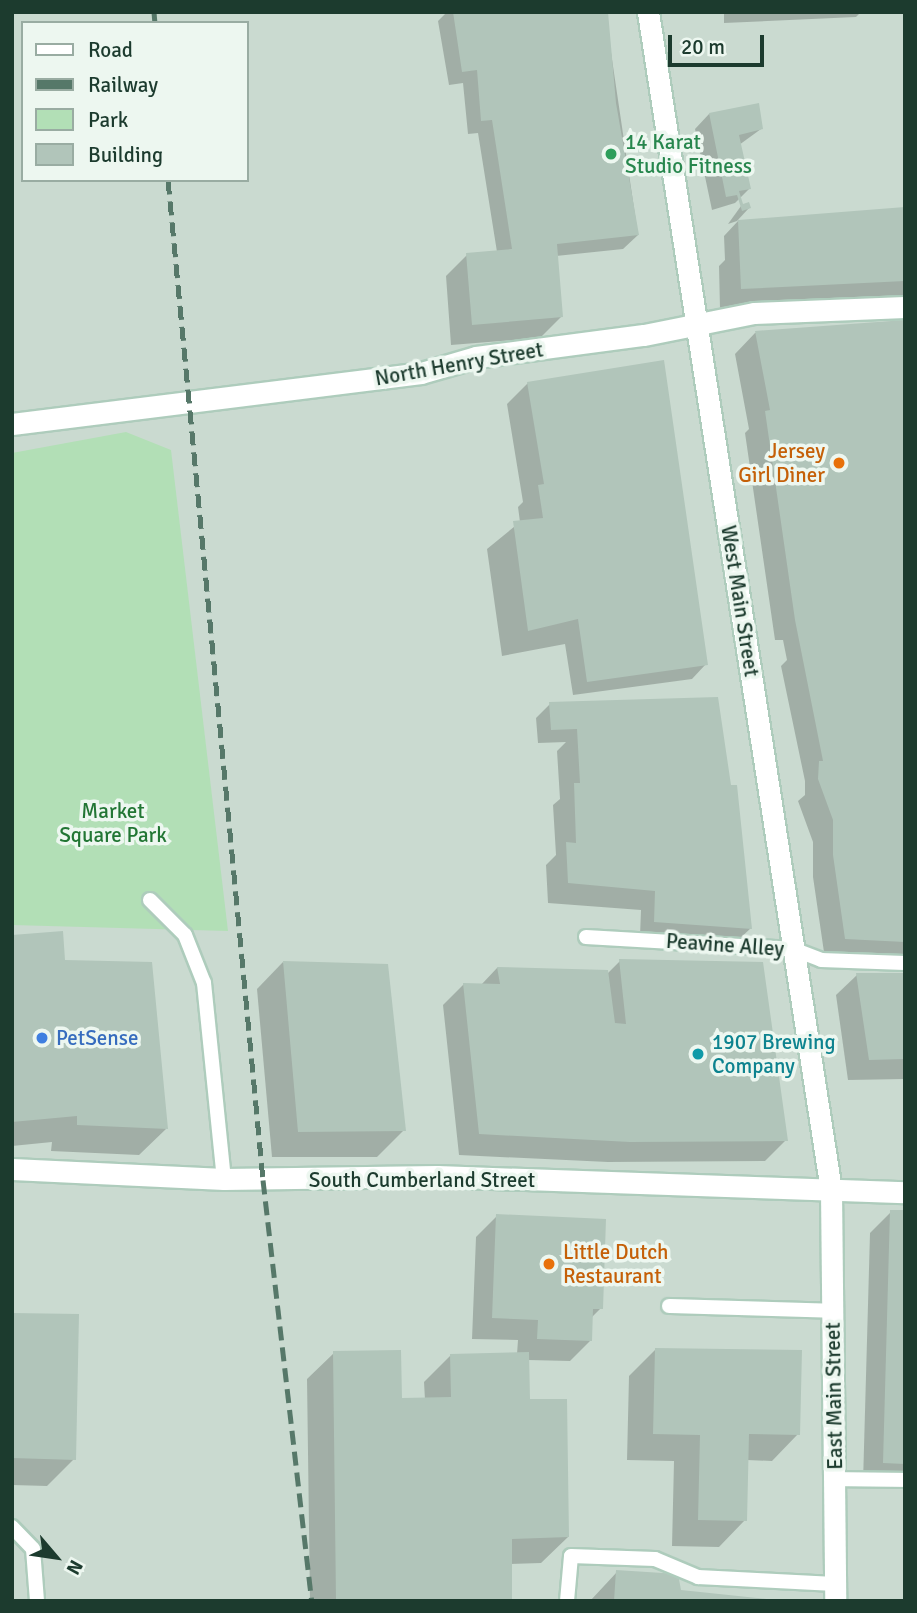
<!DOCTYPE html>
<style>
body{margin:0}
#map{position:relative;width:917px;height:1613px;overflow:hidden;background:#dcebe2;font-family:Signika,sans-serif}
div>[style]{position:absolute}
.built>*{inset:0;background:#cadad0}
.green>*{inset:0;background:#b2dfb6}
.shadow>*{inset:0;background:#0003}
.building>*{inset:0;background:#b1c5ba}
.roads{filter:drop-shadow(2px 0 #aeccbc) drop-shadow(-2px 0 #aeccbc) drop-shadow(0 2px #aeccbc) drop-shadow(0 -2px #aeccbc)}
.service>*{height:14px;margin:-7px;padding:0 7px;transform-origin:7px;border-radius:7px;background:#fff}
.minor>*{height:21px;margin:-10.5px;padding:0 10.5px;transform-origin:10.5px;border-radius:10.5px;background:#fff}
.secondary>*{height:21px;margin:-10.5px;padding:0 10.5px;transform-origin:10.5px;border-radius:10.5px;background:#fff}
.rail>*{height:5px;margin-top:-2.5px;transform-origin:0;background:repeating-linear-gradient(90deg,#567869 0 14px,transparent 0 21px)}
.dots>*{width:19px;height:19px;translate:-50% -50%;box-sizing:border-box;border:4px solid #edf7f0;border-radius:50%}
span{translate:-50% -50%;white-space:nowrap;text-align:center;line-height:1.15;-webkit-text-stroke:7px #edf7f0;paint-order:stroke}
.leisure-label{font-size:21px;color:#27864d}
.left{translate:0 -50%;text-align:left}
.street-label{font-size:21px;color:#1c3b2e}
.food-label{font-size:21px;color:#c56008}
.right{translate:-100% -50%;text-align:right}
.park-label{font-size:21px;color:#227634}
.shop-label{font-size:21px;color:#366cbe}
.culture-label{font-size:21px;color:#0d838f}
.frame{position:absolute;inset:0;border:14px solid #1c3b2e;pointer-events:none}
.legend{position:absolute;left:21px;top:21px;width:228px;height:161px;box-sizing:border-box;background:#edf7f0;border:2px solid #99aca2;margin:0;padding:9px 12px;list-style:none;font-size:21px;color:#1c3b2e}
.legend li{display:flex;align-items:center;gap:14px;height:35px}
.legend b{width:35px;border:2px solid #99aca2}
.north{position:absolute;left:21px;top:1522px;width:70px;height:70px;-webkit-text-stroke:5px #edf7f0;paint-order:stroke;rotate:119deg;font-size:19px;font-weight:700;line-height:28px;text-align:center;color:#1c3b2e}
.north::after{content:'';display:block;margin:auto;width:24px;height:32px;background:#1c3b2e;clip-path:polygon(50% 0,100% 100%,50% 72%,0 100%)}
.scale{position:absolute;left:668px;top:35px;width:96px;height:32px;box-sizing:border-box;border:4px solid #1c3b2e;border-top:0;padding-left:9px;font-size:21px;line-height:24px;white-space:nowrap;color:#1c3b2e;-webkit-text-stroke:5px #edf7f0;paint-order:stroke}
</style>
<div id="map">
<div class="built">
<i style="clip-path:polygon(evenodd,12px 12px,905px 12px,905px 1601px,12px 1601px,12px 12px,23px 23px,247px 23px,247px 180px,23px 180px,23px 23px)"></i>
</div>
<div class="green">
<i style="clip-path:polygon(126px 432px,171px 450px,228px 931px,12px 925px,12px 453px)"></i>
</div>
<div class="shadow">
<i style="clip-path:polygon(447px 12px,605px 12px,638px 235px,623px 249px,556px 256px,561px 317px,540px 338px,451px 345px,446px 276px,467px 255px,497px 252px,478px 133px,468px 134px,463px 83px,449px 85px,438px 21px)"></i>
<i style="clip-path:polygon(724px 12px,861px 12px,856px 17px,724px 23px)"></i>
<i style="clip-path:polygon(709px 114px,761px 129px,739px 145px,749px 189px,735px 203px,712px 210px,695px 129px)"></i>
<i style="clip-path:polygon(741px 206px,749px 208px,737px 221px,728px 224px)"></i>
<i style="clip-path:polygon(905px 210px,905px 300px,720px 309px,719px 266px,725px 260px,724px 236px,738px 221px)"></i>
<i style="clip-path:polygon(905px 322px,905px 963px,825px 959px,813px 877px,813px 842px,798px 801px,805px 795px,805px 781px,781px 666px,787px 660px,783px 640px,775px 640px,745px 433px,749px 429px,735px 354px,755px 333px)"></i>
<i style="clip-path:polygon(528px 383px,706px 664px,692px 679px,573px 695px,565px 644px,502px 656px,487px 549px,520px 522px,518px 507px,523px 502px,507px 404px)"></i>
<i style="clip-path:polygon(716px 699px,751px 928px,736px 942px,640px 936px,641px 910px,548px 903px,546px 865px,556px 855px,553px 805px,560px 799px,557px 751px,566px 742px,538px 743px,536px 718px,550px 704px)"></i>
<i style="clip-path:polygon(12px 937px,63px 962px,166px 1129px,139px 1155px,51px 1151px,52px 1142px,12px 1146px)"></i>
<i style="clip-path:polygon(620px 961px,786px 1140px,765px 1161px,608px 1162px,459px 1155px,443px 1005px,464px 984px,481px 985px,497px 968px,607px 974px)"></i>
<i style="clip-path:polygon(283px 962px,404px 1130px,377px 1157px,272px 1157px,257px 989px)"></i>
<i style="clip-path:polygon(857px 975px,905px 975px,905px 1079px,848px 1080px,836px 995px)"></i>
<i style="clip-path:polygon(891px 1212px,905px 1212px,905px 1485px,863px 1483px,870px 1233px)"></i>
<i style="clip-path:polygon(497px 1216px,601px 1308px,591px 1318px,591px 1340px,570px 1361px,528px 1360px,528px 1401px,568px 1537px,541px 1563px,510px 1564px,510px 1601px,310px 1601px,307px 1379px,334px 1353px,400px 1400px,425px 1400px,424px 1382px,451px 1355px,517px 1354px,518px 1340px,472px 1339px,476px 1237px)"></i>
<i style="clip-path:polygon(12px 1315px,74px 1459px,47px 1486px,12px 1485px)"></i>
<i style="clip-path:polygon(655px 1350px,798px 1434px,772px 1461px,747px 1460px,745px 1520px,719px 1547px,672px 1546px,674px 1461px,627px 1460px,629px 1376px)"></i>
<i style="clip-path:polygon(617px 1572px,680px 1592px,784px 1601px,590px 1601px)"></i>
</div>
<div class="building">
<i style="clip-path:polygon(453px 12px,608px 12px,616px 103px,639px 235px,557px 244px,563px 317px,472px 325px,466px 253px,512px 249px,492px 120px,481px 121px,477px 70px,462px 72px)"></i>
<i style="clip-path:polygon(759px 103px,763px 129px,739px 135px,751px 189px,739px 191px,743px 204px,749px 202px,751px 208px,742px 211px,737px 195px,726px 197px,709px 113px)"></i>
<i style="clip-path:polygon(905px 207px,905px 281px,741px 289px,738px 220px)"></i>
<i style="clip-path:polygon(905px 320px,905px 942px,845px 939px,833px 855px,833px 820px,818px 779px,819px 761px,823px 761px,795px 620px,765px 411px,770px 410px,755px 331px)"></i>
<i style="clip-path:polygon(664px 360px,708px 665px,587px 682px,578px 619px,528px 631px,513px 521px,543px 518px,538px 485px,544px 484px,527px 382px)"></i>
<i style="clip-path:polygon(718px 697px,731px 785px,737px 785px,752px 929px,654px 922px,655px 891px,568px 883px,566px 842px,576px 843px,574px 783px,580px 783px,577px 729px,551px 730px,549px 702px)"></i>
<i style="clip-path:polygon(63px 931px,65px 960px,152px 962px,168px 1129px,77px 1125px,77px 1116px,12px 1122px,12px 935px)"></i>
<i style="clip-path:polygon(619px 959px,763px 962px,788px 1141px,630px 1142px,479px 1134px,463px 983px,500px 984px,497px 967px,608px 970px,615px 1023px,626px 1024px)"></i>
<i style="clip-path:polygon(283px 961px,388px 964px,406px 1131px,298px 1132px)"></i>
<i style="clip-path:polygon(856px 973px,905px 973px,905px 1059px,869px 1060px)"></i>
<i style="clip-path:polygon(890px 1210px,905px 1210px,905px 1464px,883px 1463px)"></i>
<i style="clip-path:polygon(496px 1214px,606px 1219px,603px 1309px,593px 1309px,592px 1341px,537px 1339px,538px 1320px,492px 1318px)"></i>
<i style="clip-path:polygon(12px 1313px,79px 1314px,76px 1460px,12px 1458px)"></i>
<i style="clip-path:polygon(655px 1348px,802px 1350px,800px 1435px,749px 1434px,747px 1521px,698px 1520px,700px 1435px,653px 1434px)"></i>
<i style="clip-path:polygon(401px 1350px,402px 1398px,451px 1397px,450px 1354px,529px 1352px,530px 1399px,567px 1399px,569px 1537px,512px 1539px,512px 1601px,336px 1601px,333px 1351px)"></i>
<i style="clip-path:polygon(616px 1570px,678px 1574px,681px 1590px,785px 1601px,614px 1601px)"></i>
</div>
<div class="roads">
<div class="service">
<i style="left:150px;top:900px;width:49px;rotate:45deg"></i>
<i style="left:185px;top:935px;width:52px;rotate:68.4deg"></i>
<i style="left:204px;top:983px;width:197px;rotate:84.2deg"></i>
<i style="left:586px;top:937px;width:207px;rotate:3.3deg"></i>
<i style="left:793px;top:949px;width:30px;rotate:21deg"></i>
<i style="left:821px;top:960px;width:84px;rotate:2deg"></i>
<i style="left:669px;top:1306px;width:164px;rotate:1.7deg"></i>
<i style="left:834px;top:1479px;width:71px;rotate:0.8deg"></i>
<i style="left:12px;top:1527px;width:30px;rotate:46deg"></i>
<i style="left:33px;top:1549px;width:52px;rotate:85.6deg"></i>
<i style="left:567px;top:1601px;width:45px;rotate:-84.9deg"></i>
<i style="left:571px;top:1556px;width:84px;rotate:2deg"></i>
<i style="left:655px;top:1559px;width:47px;rotate:22.7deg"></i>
<i style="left:698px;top:1577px;width:137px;rotate:2.9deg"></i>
</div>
<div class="minor">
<i style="left:648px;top:12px;width:1192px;rotate:81.17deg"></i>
<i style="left:831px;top:1190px;width:411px;rotate:89.4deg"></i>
<i style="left:12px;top:424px;width:412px;rotate:-7.1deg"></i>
<i style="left:421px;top:373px;width:57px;rotate:-16.2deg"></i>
<i style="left:476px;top:357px;width:169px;rotate:-7.5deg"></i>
<i style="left:644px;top:335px;width:112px;rotate:-11.3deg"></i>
<i style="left:754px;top:313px;width:151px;rotate:-2.3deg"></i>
</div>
<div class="secondary">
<i style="left:12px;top:1169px;width:212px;rotate:2.7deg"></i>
<i style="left:224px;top:1179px;width:213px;rotate:-0.8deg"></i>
<i style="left:437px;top:1176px;width:468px;rotate:2deg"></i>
</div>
</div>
<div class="rail">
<i style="left:154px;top:12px;width:11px;rotate:85deg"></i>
<i style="left:168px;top:180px;width:1005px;rotate:84.57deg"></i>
<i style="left:263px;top:1180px;width:424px;rotate:83.4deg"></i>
</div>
<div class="dots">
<i style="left:611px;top:154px;background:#2e9e5b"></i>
<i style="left:839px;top:463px;background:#e8710a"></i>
<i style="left:42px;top:1038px;background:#3f7fe0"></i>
<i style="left:698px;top:1054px;background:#0f9aa8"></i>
<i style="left:549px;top:1264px;background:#e8710a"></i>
</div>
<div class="leisure-label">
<span class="left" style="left:625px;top:154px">14 Karat<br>Studio Fitness</span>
</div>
<div class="street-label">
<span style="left:459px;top:364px;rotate:-10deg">North Henry Street</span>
<span style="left:740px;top:601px;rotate:81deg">West Main Street</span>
<span style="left:725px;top:945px;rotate:4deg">Peavine Alley</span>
<span style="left:422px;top:1180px">South Cumberland Street</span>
<span style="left:834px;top:1396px;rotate:-91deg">East Main Street</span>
</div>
<div class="food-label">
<span class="right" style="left:825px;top:463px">Jersey<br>Girl Diner</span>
<span class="left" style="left:563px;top:1264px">Little Dutch<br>Restaurant</span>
</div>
<div class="park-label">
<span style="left:113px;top:823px">Market<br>Square Park</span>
</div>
<div class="shop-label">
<span class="left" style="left:56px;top:1038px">PetSense</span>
</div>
<div class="culture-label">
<span class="left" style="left:712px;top:1054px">1907 Brewing<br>Company</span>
</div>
<div class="frame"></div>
<ul class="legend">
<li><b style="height:9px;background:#fff"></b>Road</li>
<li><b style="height:9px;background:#567869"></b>Railway</li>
<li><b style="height:19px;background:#b2dfb6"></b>Park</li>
<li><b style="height:19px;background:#b1c5ba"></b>Building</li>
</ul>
<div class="north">N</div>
<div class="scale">20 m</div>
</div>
